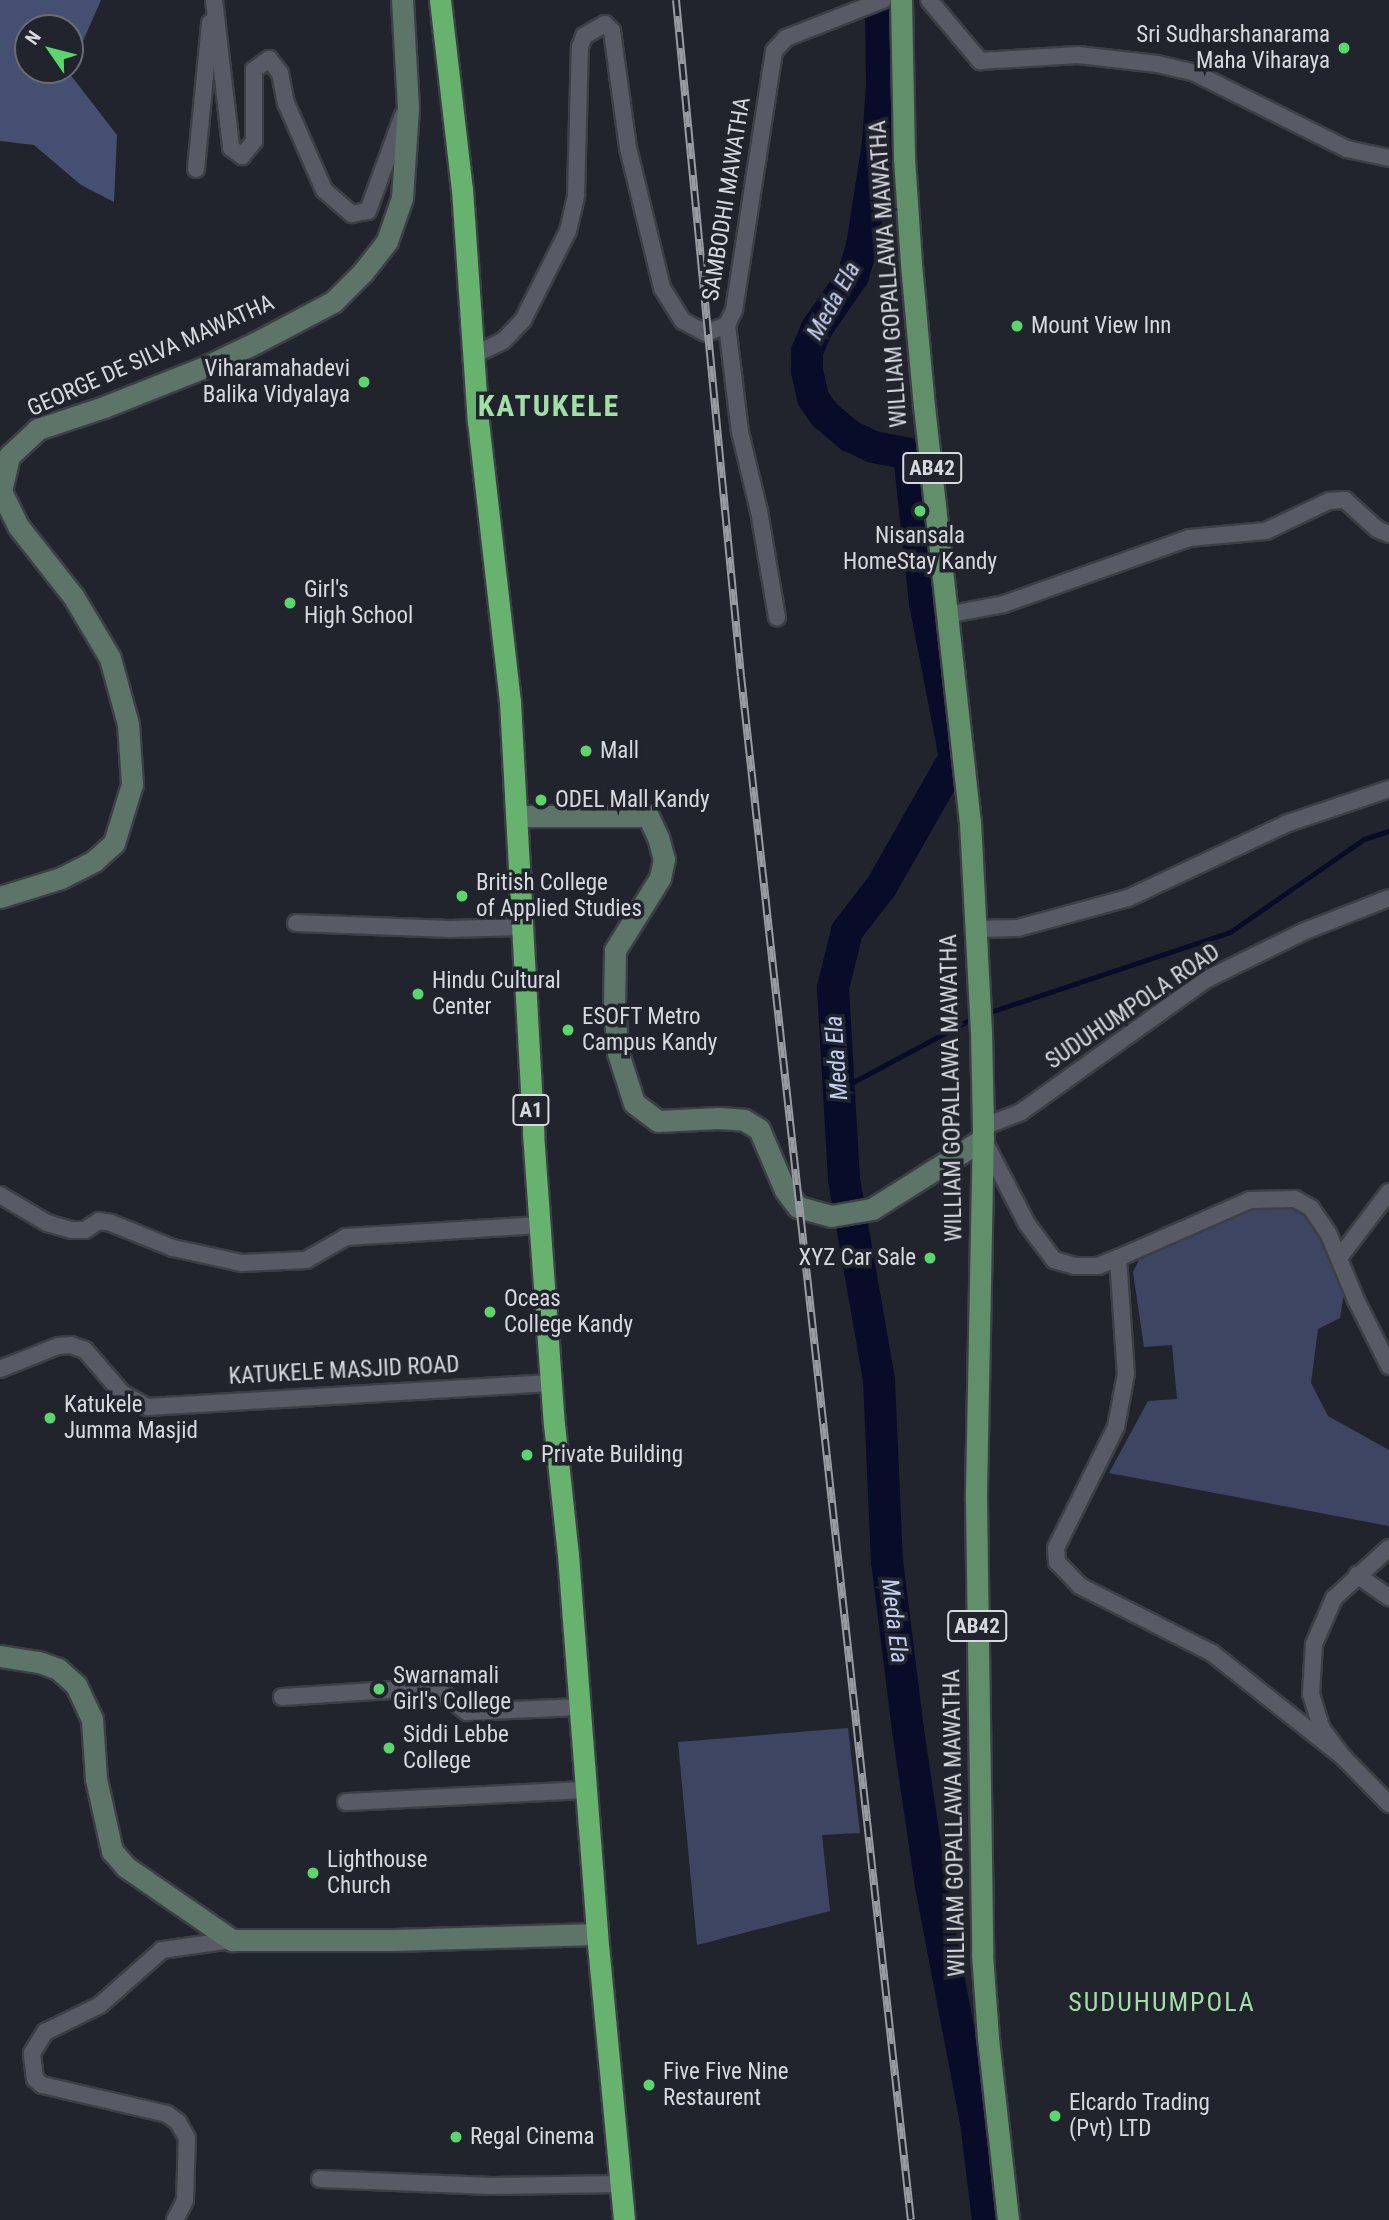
<!DOCTYPE html>
<style>
body{margin:0}
#map{position:relative;width:1389px;height:2220px;overflow:hidden;background:#22242d;font-family:"Roboto Condensed",sans-serif}
div>[style]{position:absolute}
.green>*{inset:0;background:#3d4563}
.forest>*{inset:0;background:#454f72}
.stream>*{height:5px;margin:-2.5px;padding:0 2.5px;transform-origin:2.5px;border-radius:2.5px;background:#080c29}
.river>*{height:32px;margin:-16px;padding:0 16px;transform-origin:16px;border-radius:16px;background:#080c29}
.roads{filter:drop-shadow(2px 0 #3c3f45) drop-shadow(-2px 0 #3c3f45) drop-shadow(0 2px #3c3f45) drop-shadow(0 -2px #3c3f45)}
.street>*{height:16px;margin:-8px;padding:0 8px;transform-origin:8px;border-radius:8px;background:#585b65}
.secondary>*{height:21px;margin:-10.5px;padding:0 10.5px;transform-origin:10.5px;border-radius:10.5px;background:#5c7568}
.primary>*{height:21px;margin:-10.5px;padding:0 10.5px;transform-origin:10.5px;border-radius:10.5px;background:#618f6a}
.highway>*{height:21px;margin:-10.5px;padding:0 10.5px;transform-origin:10.5px;border-radius:10.5px;background:#67b26e}
.rail>*{height:8px;margin-top:-4px;transform-origin:0;background:repeating-linear-gradient(90deg,#22242d 0 16px,#999ba2 0 32px);box-sizing:border-box;border-block:2px solid #999ba2}
.dots>*{width:19px;height:19px;translate:-50% -50%;box-sizing:border-box;border:4px solid #22242d;border-radius:50%}
span{translate:-50% -50%;white-space:nowrap;text-align:center;line-height:1.15;-webkit-text-stroke:7px #22242d;paint-order:stroke}
.shield-label span{padding:2px 5px;background:#22242d;border:2px solid;border-radius:5px;-webkit-text-stroke-width:0}
.shield-label{font-size:21px;color:#d7d9df;font-weight:700}
.poi-label{font-size:23px;color:#d7d9df}
.right{translate:-100% -50%;text-align:right}
.left{translate:0 -50%;text-align:left}
.street-label{font-size:23px;color:#d7d9df}
.water-label{font-size:24px;color:#c5cff5;font-style:italic}
.quarter-label{font-size:26px;color:#a2dfa6;letter-spacing:2px}
.district-label{font-size:30px;color:#a2dfa6;font-weight:700;letter-spacing:2px}
.north{position:absolute;left:14px;top:14px;width:70px;height:70px;box-sizing:border-box;background:#22242d;border:2px solid #6a6c74;border-radius:50%;rotate:305deg;font-size:19px;font-weight:700;line-height:28px;text-align:center;color:#d7d9df}
.north::after{content:'';display:block;margin:auto;width:24px;height:32px;background:#5cd56d;clip-path:polygon(50% 0,100% 100%,50% 72%,0 100%)}
</style>
<div id="map">
<div class="green">
<i style="clip-path:polygon(1269px 1202px,1298px 1203px,1334px 1238px,1344px 1293px,1340px 1318px,1318px 1329px,1311px 1383px,1328px 1416px,1389px 1450px,1389px 1526px,1109px 1473px,1148px 1401px,1177px 1399px,1172px 1345px,1144px 1347px,1133px 1272px,1139px 1260px)"></i>
<i style="clip-path:polygon(848px 1728px,860px 1833px,822px 1835px,830px 1911px,697px 1945px,678px 1742px)"></i>
</div>
<div class="forest">
<i style="clip-path:polygon(evenodd,0 0,101px 0,69px 73px,117px 135px,114px 202px,81px 185px,34px 145px,0 141px,0 0,28px 28px,70px 28px,70px 70px,28px 70px,28px 28px)"></i>
</div>
<div class="stream">
<i style="left:984px;top:1014px;width:259px;rotate:-18.4deg"></i>
<i style="left:1230px;top:932px;width:163px;rotate:-34.8deg"></i>
<i style="left:1364px;top:839px;width:26px;rotate:-18deg"></i>
<i style="left:840px;top:1089px;width:153px;rotate:-28.1deg"></i>
</div>
<div class="river">
<i style="left:872px;top:0;width:17px;rotate:57deg"></i>
<i style="left:881px;top:14px;width:70px;rotate:89.2deg"></i>
<i style="left:882px;top:84px;width:59px;rotate:93.9deg"></i>
<i style="left:878px;top:143px;width:104px;rotate:98.8deg"></i>
<i style="left:862px;top:246px;width:31px;rotate:107deg"></i>
<i style="left:853px;top:276px;width:63px;rotate:124.7deg"></i>
<i style="left:817px;top:328px;width:26px;rotate:113deg"></i>
<i style="left:807px;top:352px;width:19px;rotate:90deg"></i>
<i style="left:807px;top:371px;width:28px;rotate:77deg"></i>
<i style="left:813px;top:398px;width:21px;rotate:55deg"></i>
<i style="left:825px;top:415px;width:33px;rotate:40deg"></i>
<i style="left:850px;top:436px;width:26px;rotate:25deg"></i>
<i style="left:874px;top:447px;width:36px;rotate:11deg"></i>
<i style="left:909px;top:454px;width:150px;rotate:83.9deg"></i>
<i style="left:925px;top:603px;width:157px;rotate:79deg"></i>
<i style="left:955px;top:757px;width:150px;rotate:119.6deg"></i>
<i style="left:881px;top:887px;width:56px;rotate:127.7deg"></i>
<i style="left:847px;top:931px;width:59px;rotate:103.8deg"></i>
<i style="left:833px;top:988px;width:191px;rotate:86.7deg"></i>
<i style="left:844px;top:1179px;width:204px;rotate:80.1deg"></i>
<i style="left:879px;top:1380px;width:181px;rotate:87.5deg"></i>
<i style="left:887px;top:1561px;width:170px;rotate:82.9deg"></i>
<i style="left:908px;top:1730px;width:158px;rotate:81.6deg"></i>
<i style="left:931px;top:1886px;width:240px;rotate:79.2deg"></i>
<i style="left:976px;top:2122px;width:99px;rotate:83deg"></i>
</div>
<div class="roads">
<div class="street">
<i style="left:214px;top:0;width:149px;rotate:83.4deg"></i>
<i style="left:231px;top:148px;width:14px;rotate:36deg"></i>
<i style="left:242px;top:156px;width:19px;rotate:-51deg"></i>
<i style="left:254px;top:141px;width:71px;rotate:-90deg"></i>
<i style="left:254px;top:70px;width:19px;rotate:-36deg"></i>
<i style="left:269px;top:59px;width:18px;rotate:52deg"></i>
<i style="left:280px;top:73px;width:31px;rotate:79deg"></i>
<i style="left:286px;top:103px;width:95px;rotate:66.4deg"></i>
<i style="left:324px;top:190px;width:37px;rotate:41deg"></i>
<i style="left:352px;top:214px;width:16px;rotate:-11deg"></i>
<i style="left:368px;top:211px;width:102px;rotate:-70deg"></i>
<i style="left:929px;top:0;width:80px;rotate:50.1deg"></i>
<i style="left:980px;top:61px;width:98px;rotate:-3.5deg"></i>
<i style="left:1078px;top:55px;width:80px;rotate:6.5deg"></i>
<i style="left:1157px;top:64px;width:39px;rotate:13deg"></i>
<i style="left:1195px;top:73px;width:170px;rotate:26.6deg"></i>
<i style="left:1347px;top:149px;width:43px;rotate:12.1deg"></i>
<i style="left:196px;top:169px;width:147px;rotate:-84.5deg"></i>
<i style="left:727px;top:325px;width:108px;rotate:83.1deg"></i>
<i style="left:740px;top:432px;width:81px;rotate:76.5deg"></i>
<i style="left:759px;top:511px;width:108px;rotate:80.4deg"></i>
<i style="left:474px;top:355px;width:32px;rotate:-26deg"></i>
<i style="left:503px;top:341px;width:29px;rotate:-46deg"></i>
<i style="left:523px;top:320px;width:100px;rotate:-63.2deg"></i>
<i style="left:568px;top:231px;width:37px;rotate:-77deg"></i>
<i style="left:576px;top:195px;width:148px;rotate:-88.5deg"></i>
<i style="left:580px;top:47px;width:12px;rotate:-70deg"></i>
<i style="left:584px;top:36px;width:24px;rotate:-30deg"></i>
<i style="left:605px;top:24px;width:10px;rotate:45deg"></i>
<i style="left:612px;top:31px;width:118px;rotate:82.2deg"></i>
<i style="left:628px;top:148px;width:144px;rotate:76.3deg"></i>
<i style="left:662px;top:288px;width:39px;rotate:58deg"></i>
<i style="left:683px;top:321px;width:26px;rotate:28deg"></i>
<i style="left:706px;top:333px;width:22px;rotate:-21deg"></i>
<i style="left:727px;top:325px;width:17px;rotate:-65deg"></i>
<i style="left:734px;top:310px;width:262px;rotate:-81.2deg"></i>
<i style="left:774px;top:51px;width:18px;rotate:-47deg"></i>
<i style="left:786px;top:38px;width:104px;rotate:-21.4deg"></i>
<i style="left:946px;top:615px;width:59px;rotate:-10.7deg"></i>
<i style="left:1004px;top:604px;width:196px;rotate:-19.6deg"></i>
<i style="left:1189px;top:538px;width:77px;rotate:-5.2deg"></i>
<i style="left:1266px;top:531px;width:70px;rotate:-25.5deg"></i>
<i style="left:1329px;top:501px;width:16px;rotate:-4deg"></i>
<i style="left:1345px;top:500px;width:43px;rotate:42.2deg"></i>
<i style="left:1377px;top:529px;width:13px;rotate:23deg"></i>
<i style="left:296px;top:923px;width:154px;rotate:2.2deg"></i>
<i style="left:450px;top:929px;width:71px;rotate:-1.6deg"></i>
<i style="left:975px;top:929px;width:43px;rotate:-1.3deg"></i>
<i style="left:1018px;top:928px;width:114px;rotate:-15.3deg"></i>
<i style="left:1128px;top:898px;width:177px;rotate:-25.1deg"></i>
<i style="left:1288px;top:823px;width:107px;rotate:-18.6deg"></i>
<i style="left:983px;top:1127px;width:41px;rotate:-21.5deg"></i>
<i style="left:1021px;top:1112px;width:229px;rotate:-35.6deg"></i>
<i style="left:1207px;top:979px;width:109px;rotate:-26.1deg"></i>
<i style="left:1305px;top:931px;width:90px;rotate:-21.4deg"></i>
<i style="left:983px;top:1139px;width:96px;rotate:62.6deg"></i>
<i style="left:1027px;top:1224px;width:45px;rotate:53.1deg"></i>
<i style="left:1054px;top:1260px;width:22px;rotate:16deg"></i>
<i style="left:1075px;top:1266px;width:23px"></i>
<i style="left:1098px;top:1266px;width:22px;rotate:-22deg"></i>
<i style="left:1118px;top:1258px;width:144px;rotate:-23.7deg"></i>
<i style="left:1250px;top:1200px;width:45px;rotate:-1.3deg"></i>
<i style="left:1295px;top:1199px;width:18px;rotate:29deg"></i>
<i style="left:1311px;top:1208px;width:32px;rotate:56deg"></i>
<i style="left:1329px;top:1235px;width:70px;rotate:67.4deg"></i>
<i style="left:1356px;top:1300px;width:74px;rotate:63.4deg"></i>
<i style="left:0;top:1195px;width:55px;rotate:30.8deg"></i>
<i style="left:47px;top:1223px;width:25px;rotate:16deg"></i>
<i style="left:71px;top:1230px;width:14px"></i>
<i style="left:85px;top:1230px;width:17px;rotate:-33deg"></i>
<i style="left:99px;top:1221px;width:12px;rotate:9deg"></i>
<i style="left:111px;top:1223px;width:67px;rotate:22deg"></i>
<i style="left:173px;top:1248px;width:71px;rotate:12.3deg"></i>
<i style="left:242px;top:1263px;width:64px;rotate:-2.7deg"></i>
<i style="left:306px;top:1260px;width:46px;rotate:-29.9deg"></i>
<i style="left:346px;top:1237px;width:195px;rotate:-3.5deg"></i>
<i style="left:1118px;top:1258px;width:116px;rotate:86.1deg"></i>
<i style="left:1126px;top:1374px;width:54px;rotate:100.7deg"></i>
<i style="left:1116px;top:1427px;width:135px;rotate:116.4deg"></i>
<i style="left:1056px;top:1548px;width:14px;rotate:86deg"></i>
<i style="left:1057px;top:1562px;width:33px;rotate:46deg"></i>
<i style="left:1080px;top:1586px;width:148px;rotate:26.9deg"></i>
<i style="left:1212px;top:1653px;width:167px;rotate:38.4deg"></i>
<i style="left:1339px;top:1258px;width:83px;rotate:-52.9deg"></i>
<i style="left:0;top:1369px;width:62px;rotate:-21.6deg"></i>
<i style="left:58px;top:1346px;width:13px;rotate:-4deg"></i>
<i style="left:71px;top:1345px;width:15px;rotate:20deg"></i>
<i style="left:85px;top:1350px;width:57px;rotate:49.3deg"></i>
<i style="left:122px;top:1393px;width:29px;rotate:29deg"></i>
<i style="left:147px;top:1407px;width:405px;rotate:-3.4deg"></i>
<i style="left:1389px;top:1548px;width:74px;rotate:137.7deg"></i>
<i style="left:1334px;top:1598px;width:50px;rotate:113.5deg"></i>
<i style="left:1314px;top:1644px;width:50px;rotate:93.4deg"></i>
<i style="left:1311px;top:1694px;width:37px;rotate:73deg"></i>
<i style="left:1322px;top:1729px;width:35px;rotate:53deg"></i>
<i style="left:1343px;top:1757px;width:66px;rotate:45.6deg"></i>
<i style="left:1357px;top:1575px;width:39px;rotate:35deg"></i>
<i style="left:282px;top:1697px;width:140px;rotate:-3.7deg"></i>
<i style="left:422px;top:1688px;width:24px;rotate:17deg"></i>
<i style="left:445px;top:1695px;width:28px;rotate:38deg"></i>
<i style="left:467px;top:1712px;width:113px;rotate:-2.5deg"></i>
<i style="left:346px;top:1802px;width:241px;rotate:-2.9deg"></i>
<i style="left:320px;top:2179px;width:172px;rotate:2.3deg"></i>
<i style="left:492px;top:2186px;width:129px;rotate:-0.9deg"></i>
<i style="left:175px;top:2220px;width:22px;rotate:-63deg"></i>
<i style="left:185px;top:2200px;width:62px;rotate:-88.2deg"></i>
<i style="left:187px;top:2138px;width:18px;rotate:-119deg"></i>
<i style="left:178px;top:2122px;width:14px;rotate:-144deg"></i>
<i style="left:167px;top:2114px;width:128px;rotate:-166.9deg"></i>
<i style="left:42px;top:2085px;width:9px;rotate:-139deg"></i>
<i style="left:35px;top:2079px;width:26px;rotate:-97deg"></i>
<i style="left:32px;top:2053px;width:25px;rotate:-58deg"></i>
<i style="left:45px;top:2032px;width:61px;rotate:-26.1deg"></i>
<i style="left:100px;top:2005px;width:83px;rotate:-41.6deg"></i>
<i style="left:162px;top:1950px;width:71px;rotate:-8.1deg"></i>
</div>
<div class="secondary">
<i style="left:516px;top:816px;width:132px"></i>
<i style="left:648px;top:816px;width:23px;rotate:65deg"></i>
<i style="left:658px;top:837px;width:23px;rotate:75deg"></i>
<i style="left:664px;top:859px;width:19px;rotate:102deg"></i>
<i style="left:660px;top:878px;width:85px;rotate:122deg"></i>
<i style="left:615px;top:950px;width:57px;rotate:91deg"></i>
<i style="left:614px;top:1007px;width:46px;rotate:85deg"></i>
<i style="left:618px;top:1053px;width:52px;rotate:72.3deg"></i>
<i style="left:634px;top:1103px;width:30px;rotate:37deg"></i>
<i style="left:658px;top:1121px;width:60px;rotate:-2.9deg"></i>
<i style="left:718px;top:1118px;width:26px;rotate:4deg"></i>
<i style="left:744px;top:1120px;width:17px;rotate:31deg"></i>
<i style="left:759px;top:1129px;width:66px;rotate:66.9deg"></i>
<i style="left:785px;top:1190px;width:21px;rotate:53deg"></i>
<i style="left:798px;top:1207px;width:34px;rotate:15deg"></i>
<i style="left:831px;top:1216px;width:42px;rotate:-9.7deg"></i>
<i style="left:872px;top:1209px;width:131px;rotate:-32.2deg"></i>
<i style="left:0;top:897px;width:64px;rotate:-17.3deg"></i>
<i style="left:61px;top:878px;width:37px;rotate:-27deg"></i>
<i style="left:94px;top:861px;width:27px;rotate:-42deg"></i>
<i style="left:114px;top:843px;width:62px;rotate:-73deg"></i>
<i style="left:132px;top:784px;width:60px;rotate:-93.8deg"></i>
<i style="left:128px;top:724px;width:68px;rotate:-105.3deg"></i>
<i style="left:110px;top:658px;width:72px;rotate:-120.8deg"></i>
<i style="left:73px;top:596px;width:89px;rotate:-128.2deg"></i>
<i style="left:18px;top:526px;width:39px;rotate:-116deg"></i>
<i style="left:1px;top:491px;width:36px;rotate:-77deg"></i>
<i style="left:9px;top:456px;width:40px;rotate:-43deg"></i>
<i style="left:38px;top:429px;width:70px;rotate:-18.4deg"></i>
<i style="left:104px;top:407px;width:111px;rotate:-21.7deg"></i>
<i style="left:207px;top:366px;width:55px;rotate:-25.6deg"></i>
<i style="left:257px;top:342px;width:86px;rotate:-27.8deg"></i>
<i style="left:333px;top:302px;width:42px;rotate:-45deg"></i>
<i style="left:363px;top:272px;width:39px;rotate:-52deg"></i>
<i style="left:387px;top:241px;width:46px;rotate:-70.8deg"></i>
<i style="left:402px;top:198px;width:91px;rotate:-86.2deg"></i>
<i style="left:408px;top:107px;width:107px;rotate:-93.2deg"></i>
<i style="left:0;top:1656px;width:39px;rotate:9deg"></i>
<i style="left:39px;top:1662px;width:20px;rotate:20deg"></i>
<i style="left:58px;top:1669px;width:24px;rotate:42deg"></i>
<i style="left:76px;top:1685px;width:38px;rotate:65deg"></i>
<i style="left:92px;top:1719px;width:60px;rotate:86.2deg"></i>
<i style="left:96px;top:1779px;width:74px;rotate:77.5deg"></i>
<i style="left:112px;top:1851px;width:21px;rotate:49deg"></i>
<i style="left:126px;top:1867px;width:129px;rotate:34.6deg"></i>
<i style="left:232px;top:1940px;width:161px"></i>
<i style="left:393px;top:1940px;width:204px;rotate:-1.7deg"></i>
</div>
<div class="primary">
<i style="left:901px;top:0;width:158px;rotate:88.9deg"></i>
<i style="left:904px;top:158px;width:106px;rotate:86.2deg"></i>
<i style="left:911px;top:264px;width:143px;rotate:84.8deg"></i>
<i style="left:924px;top:406px;width:419px;rotate:83.7deg"></i>
<i style="left:970px;top:822px;width:209px;rotate:87deg"></i>
<i style="left:981px;top:1031px;width:96px;rotate:88.8deg"></i>
<i style="left:983px;top:1127px;width:373px;rotate:91.1deg"></i>
<i style="left:976px;top:1500px;width:454px;rotate:89.2deg"></i>
<i style="left:982px;top:1954px;width:84px;rotate:85.9deg"></i>
<i style="left:988px;top:2038px;width:183px;rotate:83.7deg"></i>
</div>
<div class="highway">
<i style="left:440px;top:0;width:190px;rotate:83.4deg"></i>
<i style="left:462px;top:189px;width:233px;rotate:86.1deg"></i>
<i style="left:478px;top:421px;width:283px;rotate:83.5deg"></i>
<i style="left:510px;top:702px;width:432px;rotate:86.9deg"></i>
<i style="left:533px;top:1133px;width:292px;rotate:85.9deg"></i>
<i style="left:554px;top:1424px;width:132px;rotate:83.9deg"></i>
<i style="left:568px;top:1555px;width:380px;rotate:85.6deg"></i>
<i style="left:597px;top:1934px;width:287px;rotate:84.6deg"></i>
</div>
</div>
<div class="rail">
<i style="left:676px;top:0;width:679px;rotate:84.51deg"></i>
<i style="left:741px;top:676px;width:1553px;rotate:83.72deg"></i>
</div>
<div class="dots">
<i style="left:1344px;top:48px;background:#5cd56d"></i>
<i style="left:1017px;top:326px;background:#5cd56d"></i>
<i style="left:364px;top:382px;background:#5cd56d"></i>
<i style="left:920px;top:511px;background:#5cd56d"></i>
<i style="left:290px;top:603px;background:#5cd56d"></i>
<i style="left:586px;top:751px;background:#5cd56d"></i>
<i style="left:541px;top:800px;background:#5cd56d"></i>
<i style="left:462px;top:896px;background:#5cd56d"></i>
<i style="left:418px;top:994px;background:#5cd56d"></i>
<i style="left:568px;top:1030px;background:#5cd56d"></i>
<i style="left:930px;top:1258px;background:#5cd56d"></i>
<i style="left:490px;top:1312px;background:#5cd56d"></i>
<i style="left:50px;top:1418px;background:#5cd56d"></i>
<i style="left:527px;top:1455px;background:#5cd56d"></i>
<i style="left:379px;top:1689px;background:#5cd56d"></i>
<i style="left:389px;top:1748px;background:#5cd56d"></i>
<i style="left:313px;top:1873px;background:#5cd56d"></i>
<i style="left:649px;top:2085px;background:#5cd56d"></i>
<i style="left:1055px;top:2116px;background:#5cd56d"></i>
<i style="left:456px;top:2137px;background:#5cd56d"></i>
</div>
<div class="shield-label">
<span style="left:932px;top:468px">AB42</span>
<span style="left:531px;top:1110px">A1</span>
<span style="left:977px;top:1626px">AB42</span>
</div>
<div class="poi-label">
<span class="right" style="left:1330px;top:48px">Sri Sudharshanarama<br>Maha Viharaya</span>
<span class="left" style="left:1031px;top:326px">Mount View Inn</span>
<span class="right" style="left:350px;top:382px">Viharamahadevi<br>Balika Vidyalaya</span>
<span style="left:920px;top:549px">Nisansala<br>HomeStay Kandy</span>
<span class="left" style="left:304px;top:603px">Girl's<br>High School</span>
<span class="left" style="left:600px;top:751px">Mall</span>
<span class="left" style="left:555px;top:800px">ODEL Mall Kandy</span>
<span class="left" style="left:476px;top:896px">British College<br>of Applied Studies</span>
<span class="left" style="left:432px;top:994px">Hindu Cultural<br>Center</span>
<span class="left" style="left:582px;top:1030px">ESOFT Metro<br>Campus Kandy</span>
<span class="right" style="left:916px;top:1258px">XYZ Car Sale</span>
<span class="left" style="left:504px;top:1312px">Oceas<br>College Kandy</span>
<span class="left" style="left:64px;top:1418px">Katukele<br>Jumma Masjid</span>
<span class="left" style="left:541px;top:1455px">Private Building</span>
<span class="left" style="left:393px;top:1689px">Swarnamali<br>Girl's College</span>
<span class="left" style="left:403px;top:1748px">Siddi Lebbe<br>College</span>
<span class="left" style="left:327px;top:1873px">Lighthouse<br>Church</span>
<span class="left" style="left:663px;top:2085px">Five Five Nine<br>Restaurent</span>
<span class="left" style="left:1069px;top:2116px">Elcardo Trading<br>(Pvt) LTD</span>
<span class="left" style="left:470px;top:2137px">Regal Cinema</span>
</div>
<div class="street-label">
<span style="left:727px;top:199px;rotate:-81deg">SAMBODHI MAWATHA</span>
<span style="left:889px;top:274px;rotate:-94deg">WILLIAM GOPALLAWA MAWATHA</span>
<span style="left:151px;top:356px;rotate:-24deg">GEORGE DE SILVA MAWATHA</span>
<span style="left:1133px;top:1007px;rotate:-34deg">SUDUHUMPOLA ROAD</span>
<span style="left:952px;top:1088px;rotate:-91deg">WILLIAM GOPALLAWA MAWATHA</span>
<span style="left:344px;top:1371px;rotate:-3deg">KATUKELE MASJID ROAD</span>
<span style="left:955px;top:1823px;rotate:-91deg">WILLIAM GOPALLAWA MAWATHA</span>
</div>
<div class="water-label">
<span style="left:834px;top:301px;rotate:-61deg">Meda Ela</span>
<span style="left:837px;top:1058px;rotate:-94deg">Meda Ela</span>
<span style="left:894px;top:1621px;rotate:83deg">Meda Ela</span>
</div>
<div class="quarter-label">
<span style="left:1162px;top:2003px">SUDUHUMPOLA</span>
</div>
<div class="district-label">
<span style="left:549px;top:406px">KATUKELE</span>
</div>
<div class="north">N</div>
</div>
